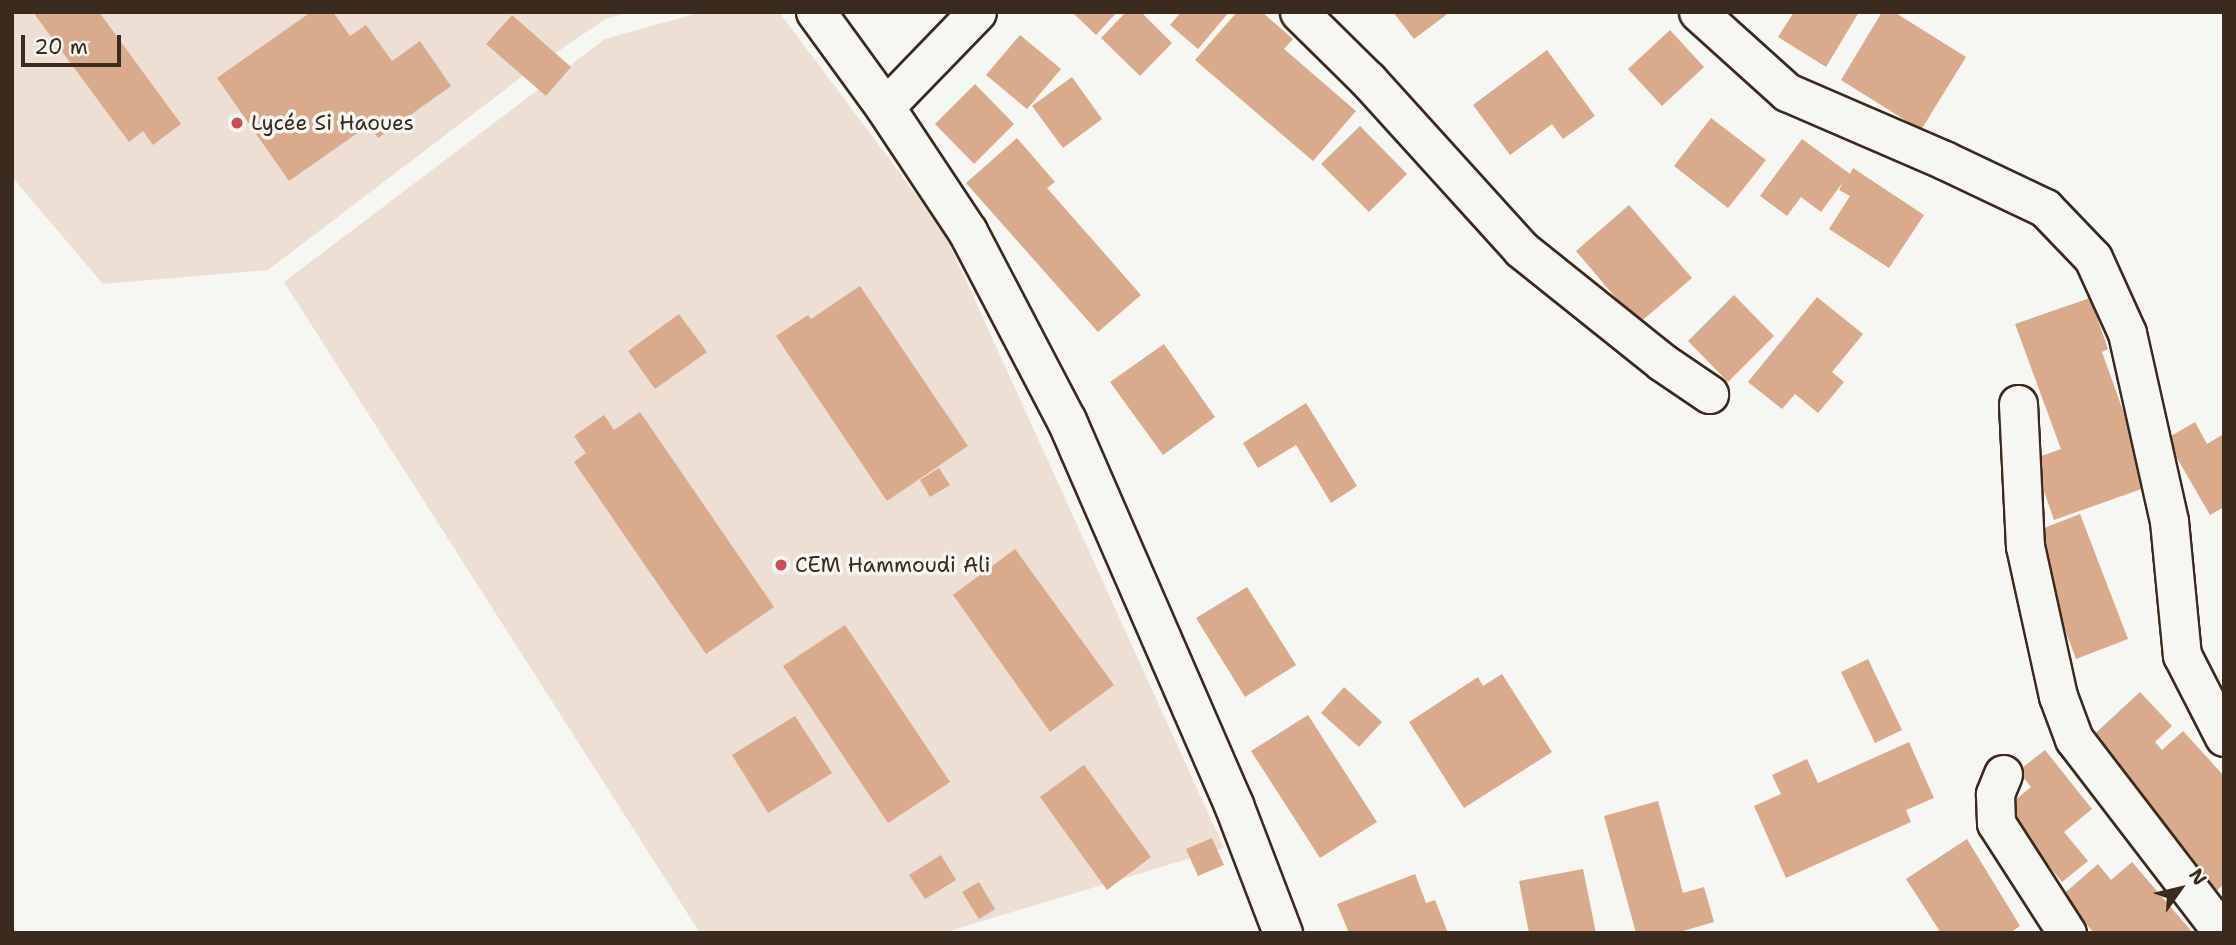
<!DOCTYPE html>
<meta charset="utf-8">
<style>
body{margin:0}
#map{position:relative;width:2236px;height:945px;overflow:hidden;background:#f6f6f2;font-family:"Shantell Sans",sans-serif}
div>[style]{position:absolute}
.built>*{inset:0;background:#eddfd3}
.building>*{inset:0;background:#d9aa8b}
.roads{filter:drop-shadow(2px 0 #3b2a1e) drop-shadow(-2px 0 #3b2a1e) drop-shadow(0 2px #3b2a1e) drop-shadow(0 -2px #3b2a1e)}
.minor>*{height:37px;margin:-18.5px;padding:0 18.5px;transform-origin:18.5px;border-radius:18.5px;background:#f6f6f2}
.secondary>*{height:38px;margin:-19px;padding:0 19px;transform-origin:19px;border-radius:19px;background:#f6f6f2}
.dots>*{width:19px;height:19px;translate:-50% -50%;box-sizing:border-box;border:4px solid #f6f6f2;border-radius:50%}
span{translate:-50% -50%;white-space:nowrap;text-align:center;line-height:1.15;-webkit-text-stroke:7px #f6f6f2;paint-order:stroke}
.poi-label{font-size:21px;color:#3b2a1e}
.left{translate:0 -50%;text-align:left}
.frame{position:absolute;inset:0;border:14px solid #3b2a1e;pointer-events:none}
.north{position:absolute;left:2145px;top:854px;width:70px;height:70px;-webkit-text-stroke:5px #f6f6f2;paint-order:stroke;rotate:56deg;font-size:19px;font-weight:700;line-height:28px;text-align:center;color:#3b2a1e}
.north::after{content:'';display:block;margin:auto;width:24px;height:32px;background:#3b2a1e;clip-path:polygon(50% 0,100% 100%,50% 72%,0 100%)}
.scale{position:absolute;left:21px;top:35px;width:100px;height:32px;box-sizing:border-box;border:4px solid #3b2a1e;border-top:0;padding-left:9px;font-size:21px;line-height:24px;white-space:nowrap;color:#3b2a1e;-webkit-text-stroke:5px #f6f6f2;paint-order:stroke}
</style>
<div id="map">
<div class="built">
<i style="clip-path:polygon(12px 12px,628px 12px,604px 20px,532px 69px,268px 270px,103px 284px,12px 177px)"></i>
<i style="clip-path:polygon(702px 12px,779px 12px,944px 232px,1224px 848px,943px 933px,700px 933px,284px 282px,605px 39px)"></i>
</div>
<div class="building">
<i style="clip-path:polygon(39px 12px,99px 12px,181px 124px,153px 145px,143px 131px,129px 142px,35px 15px)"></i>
<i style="clip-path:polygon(311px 12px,333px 12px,350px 36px,366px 25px,392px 61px,420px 41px,451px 86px,378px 138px,369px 125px,289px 181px,217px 78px)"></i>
<i style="clip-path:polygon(1072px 12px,1117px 12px,1096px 35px)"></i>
<i style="clip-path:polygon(1126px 12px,1141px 12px,1172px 43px,1140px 76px,1101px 38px)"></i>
<i style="clip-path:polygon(1181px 12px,1229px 12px,1198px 49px,1170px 25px)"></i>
<i style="clip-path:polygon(1237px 12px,1262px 12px,1293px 39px,1284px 49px,1356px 111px,1313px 161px,1195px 60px)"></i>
<i style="clip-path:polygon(1393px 12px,1450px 12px,1414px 39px)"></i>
<i style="clip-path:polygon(1794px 12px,1859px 12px,1826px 67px,1778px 37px)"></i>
<i style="clip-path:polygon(1882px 12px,1894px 12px,1966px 57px,1921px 130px,1841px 80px)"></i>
<i style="clip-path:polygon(512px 15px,571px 67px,546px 96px,486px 44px)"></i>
<i style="clip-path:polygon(1670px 30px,1704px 67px,1662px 106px,1628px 69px)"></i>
<i style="clip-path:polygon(1020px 35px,1061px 69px,1027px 109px,986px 75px)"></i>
<i style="clip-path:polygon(1547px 50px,1595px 116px,1563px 139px,1552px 124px,1510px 155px,1473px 105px)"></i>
<i style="clip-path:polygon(1072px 77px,1102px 119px,1063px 148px,1032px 106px)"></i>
<i style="clip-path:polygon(975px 84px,1014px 124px,974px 164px,935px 124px)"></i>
<i style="clip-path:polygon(1711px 118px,1766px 160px,1728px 208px,1674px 166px)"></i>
<i style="clip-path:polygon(1360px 126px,1407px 174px,1369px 212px,1321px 164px)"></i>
<i style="clip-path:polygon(1017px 138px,1055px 182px,1047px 188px,1141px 295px,1098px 332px,966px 183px)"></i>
<i style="clip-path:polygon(1802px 139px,1850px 174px,1853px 168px,1924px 215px,1889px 268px,1829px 229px,1850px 196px,1839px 190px,1843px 182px,1821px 212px,1801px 197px,1787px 216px,1760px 196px)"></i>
<i style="clip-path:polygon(1629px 205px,1692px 278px,1638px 324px,1576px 251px)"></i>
<i style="clip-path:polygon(860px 286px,968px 446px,887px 501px,776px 336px,808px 315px,811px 319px)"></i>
<i style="clip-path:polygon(1734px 295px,1774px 336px,1728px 382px,1688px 341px)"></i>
<i style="clip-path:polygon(1817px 297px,1863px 334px,1832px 372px,1844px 382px,1818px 413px,1795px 394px,1782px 409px,1748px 382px)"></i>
<i style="clip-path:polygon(2090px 298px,2108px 349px,2102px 352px,2150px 486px,2054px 520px,2033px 459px,2061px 449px,2015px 324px)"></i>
<i style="clip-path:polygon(679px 314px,707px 352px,655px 389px,628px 351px)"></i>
<i style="clip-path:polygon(1164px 344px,1215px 417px,1163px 455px,1110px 382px)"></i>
<i style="clip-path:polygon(1306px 403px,1357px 486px,1331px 503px,1296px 445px,1258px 468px,1243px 443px)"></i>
<i style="clip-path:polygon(640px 412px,774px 607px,706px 654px,574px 462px,586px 453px,574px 436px,604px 415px,614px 430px)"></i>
<i style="clip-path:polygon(2195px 422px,2207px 444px,2222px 435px,2224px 439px,2224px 507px,2210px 515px,2166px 439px)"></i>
<i style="clip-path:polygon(939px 468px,950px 485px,930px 497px,920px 480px)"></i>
<i style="clip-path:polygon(2080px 514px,2128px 639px,2076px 659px,2029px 534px)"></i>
<i style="clip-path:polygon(1015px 549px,1114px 685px,1050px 732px,953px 595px)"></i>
<i style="clip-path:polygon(1247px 587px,1296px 665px,1245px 697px,1196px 618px)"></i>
<i style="clip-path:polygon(845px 625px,950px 782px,888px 823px,783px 666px)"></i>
<i style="clip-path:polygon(1868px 659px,1902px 730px,1875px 743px,1841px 672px)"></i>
<i style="clip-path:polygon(1502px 674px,1552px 752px,1464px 808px,1409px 722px,1478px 677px,1483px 686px)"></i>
<i style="clip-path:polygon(1344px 687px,1382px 722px,1359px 747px,1321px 713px)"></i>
<i style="clip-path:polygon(2140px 692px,2172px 726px,2155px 742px,2162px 750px,2183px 731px,2224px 776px,2224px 884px,2213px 894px,2185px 864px,2192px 857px,2086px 742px)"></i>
<i style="clip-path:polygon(1308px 715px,1377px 822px,1320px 858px,1251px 751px)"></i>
<i style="clip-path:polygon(795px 716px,832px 773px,768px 813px,732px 755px)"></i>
<i style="clip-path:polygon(1909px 742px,1934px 798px,1906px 810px,1911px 822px,1786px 878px,1754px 806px,1781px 794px,1772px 775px,1807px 759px,1818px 783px)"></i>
<i style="clip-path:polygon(2045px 750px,2092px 809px,2064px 832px,2088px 861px,2062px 882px,2003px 810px,2031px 787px,2018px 771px)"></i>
<i style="clip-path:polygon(1084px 765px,1151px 857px,1107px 890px,1040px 797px)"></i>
<i style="clip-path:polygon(1658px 801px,1683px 893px,1704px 887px,1714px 922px,1676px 933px,1636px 933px,1604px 816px)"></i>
<i style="clip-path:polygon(1212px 838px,1224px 865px,1198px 876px,1186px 849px)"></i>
<i style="clip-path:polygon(1967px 839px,2020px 926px,2010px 933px,1941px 933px,1906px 879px)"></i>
<i style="clip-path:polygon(941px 855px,956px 880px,925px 899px,909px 875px)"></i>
<i style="clip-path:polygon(2132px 862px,2193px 933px,2094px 933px,2074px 910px,2071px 913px,2058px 899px,2098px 864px,2111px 880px)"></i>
<i style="clip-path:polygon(1583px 869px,1596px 933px,1529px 933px,1519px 881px)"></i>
<i style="clip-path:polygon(1415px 874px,1426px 903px,1435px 900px,1448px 933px,1349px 933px,1337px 904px)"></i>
<i style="clip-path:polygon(979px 882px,995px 909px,979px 919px,962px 892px)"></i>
</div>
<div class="roads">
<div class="minor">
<i style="left:1299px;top:12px;width:97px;rotate:44.6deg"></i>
<i style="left:1368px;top:80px;width:228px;rotate:47.8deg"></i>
<i style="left:1521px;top:249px;width:181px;rotate:38.7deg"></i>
<i style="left:1662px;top:362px;width:57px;rotate:34.2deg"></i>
<i style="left:1698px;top:12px;width:120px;rotate:42deg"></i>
<i style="left:1787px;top:92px;width:171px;rotate:23.4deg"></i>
<i style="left:1944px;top:160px;width:112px;rotate:25.4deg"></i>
<i style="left:2045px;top:208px;width:69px;rotate:46.2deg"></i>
<i style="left:2093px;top:258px;width:82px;rotate:65.6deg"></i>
<i style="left:2127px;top:333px;width:193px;rotate:77.4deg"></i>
<i style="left:2169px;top:521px;width:135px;rotate:84.5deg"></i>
<i style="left:2182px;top:655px;width:92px;rotate:62.9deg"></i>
<i style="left:885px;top:107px;width:132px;rotate:-45.9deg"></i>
<i style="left:2018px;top:404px;width:142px;rotate:87.2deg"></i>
<i style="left:2025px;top:546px;width:154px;rotate:77.6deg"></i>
<i style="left:2058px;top:696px;width:46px;rotate:69.6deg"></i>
<i style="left:2074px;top:739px;width:245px;rotate:52.5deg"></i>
<i style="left:2003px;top:774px;width:22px;rotate:112deg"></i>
<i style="left:1995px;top:794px;width:29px;rotate:88deg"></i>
<i style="left:1996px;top:823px;width:131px;rotate:57.2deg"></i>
</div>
<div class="secondary">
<i style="left:816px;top:12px;width:117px;rotate:54deg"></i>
<i style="left:885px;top:107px;width:150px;rotate:56.4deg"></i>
<i style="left:968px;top:232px;width:213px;rotate:62.4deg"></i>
<i style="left:1067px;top:421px;width:419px;rotate:66.5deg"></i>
<i style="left:1234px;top:805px;width:137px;rotate:69.1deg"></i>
</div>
</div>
<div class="dots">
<i style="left:237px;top:123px;background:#d1495b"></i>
<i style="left:781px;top:565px;background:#d1495b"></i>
</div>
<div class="poi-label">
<span class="left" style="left:251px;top:123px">Lycée Si Haoues</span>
<span class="left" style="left:795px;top:565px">CEM Hammoudi Ali</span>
</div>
<div class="frame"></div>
<div class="north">N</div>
<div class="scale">20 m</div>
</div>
